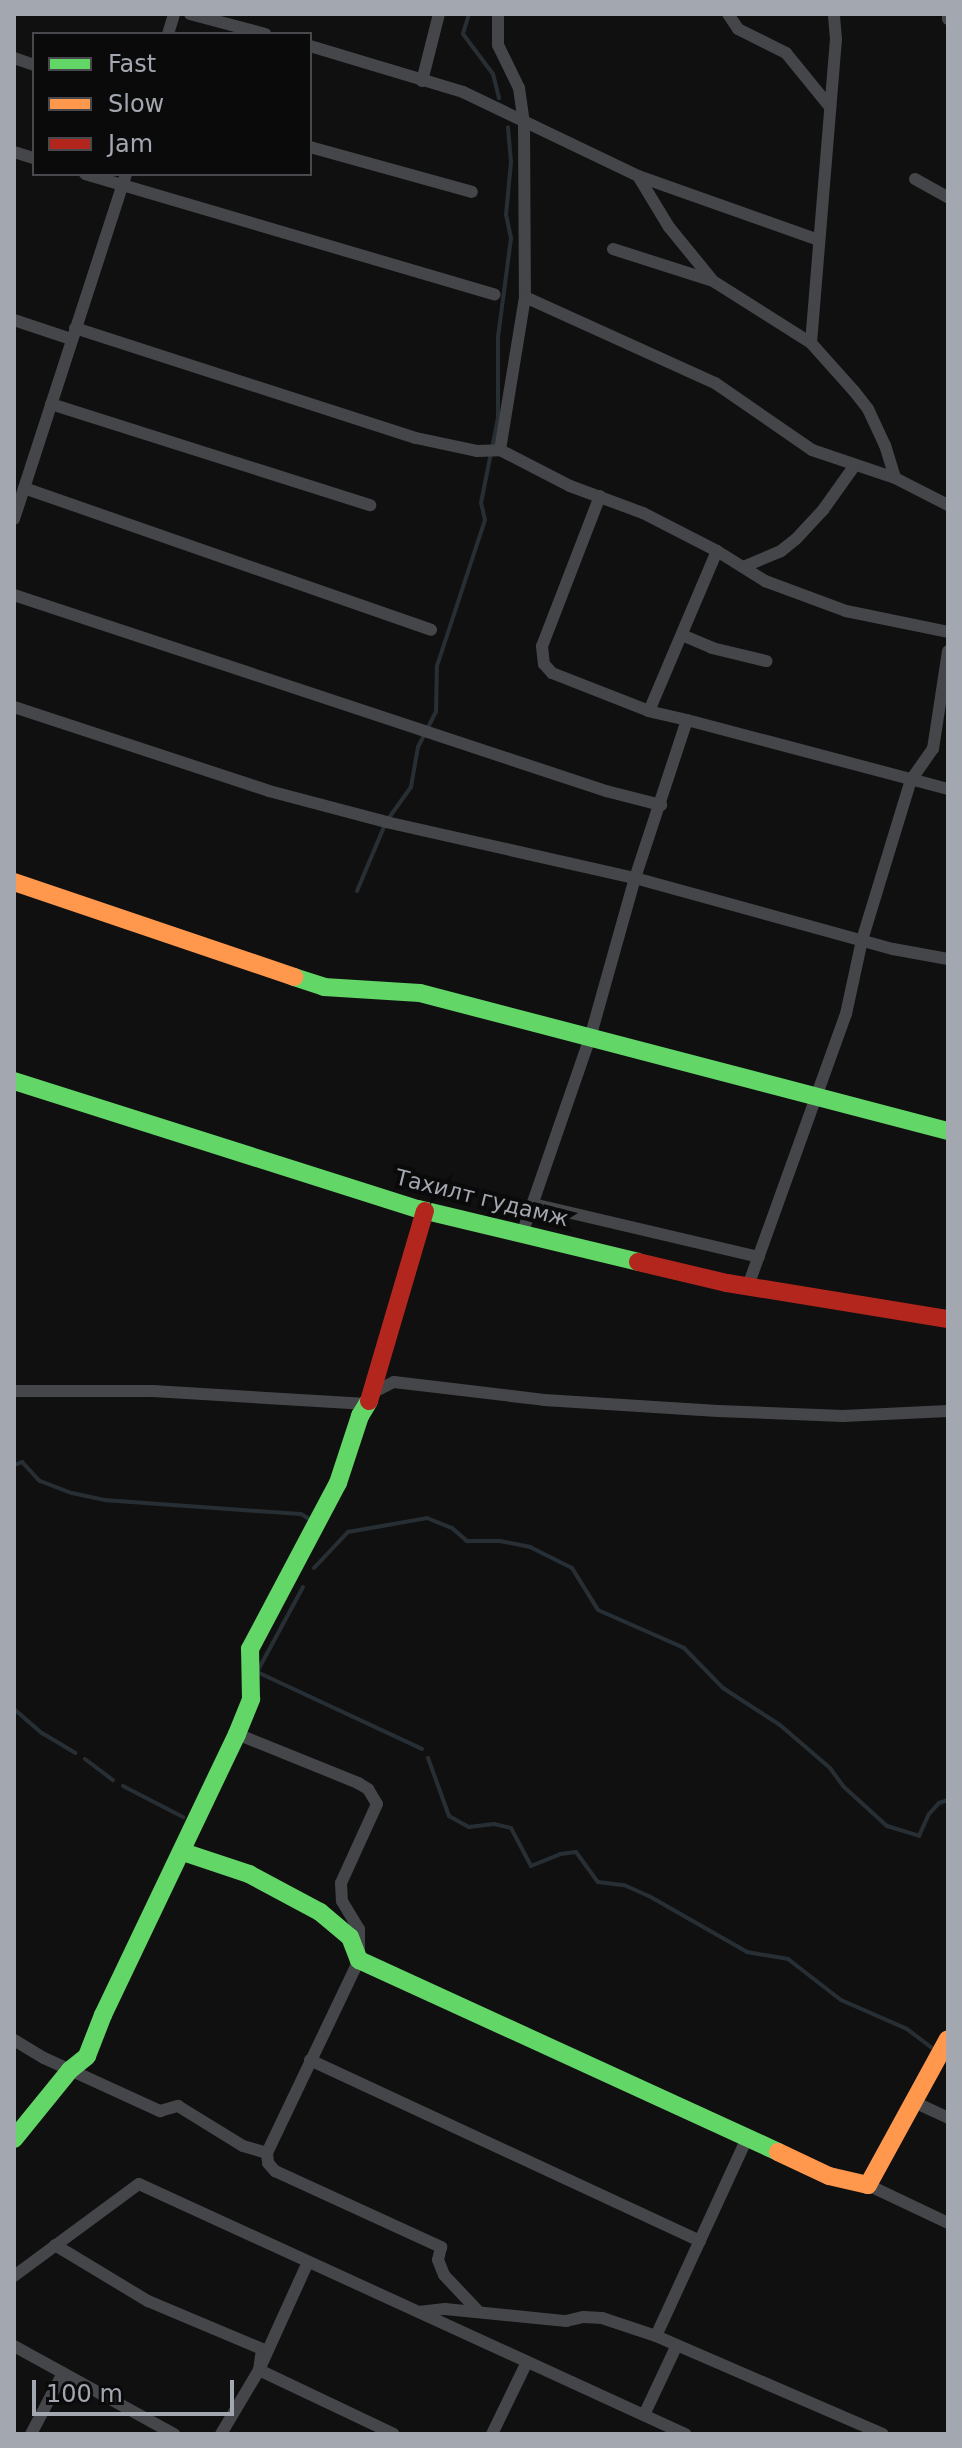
<!DOCTYPE html>
<meta charset="utf-8">
<style>
body{margin:0}
#map{position:relative;width:962px;height:2448px;overflow:hidden;background:#101010;font-family:"DejaVu Sans",sans-serif}
div>[style]{position:absolute}
.stream>*{height:4px;margin:-2px;padding:0 2px;transform-origin:2px;border-radius:2px;background:#282f34}
.street>*{height:12px;margin:-6px;padding:0 6px;transform-origin:6px;border-radius:6px;background:#444649}
.fast>*{height:18px;margin:-9px;padding:0 9px;transform-origin:9px;border-radius:9px;background:#63d668}
.slow>*{height:18px;margin:-9px;padding:0 9px;transform-origin:9px;border-radius:9px;background:#ff974d}
.jam>*{height:18px;margin:-9px;padding:0 9px;transform-origin:9px;border-radius:9px;background:#b3261e}
span{translate:-50% -50%;white-space:nowrap;text-align:center;line-height:1.15;-webkit-text-stroke:8px #0a0a0b;paint-order:stroke}
.street-label{font-size:22px;color:#a2a7b0}
.frame{position:absolute;inset:0;border:16px solid #a2a7b0;pointer-events:none}
.legend{position:absolute;left:32px;top:32px;width:280px;height:144px;box-sizing:border-box;background:#0a0a0b;border:2px solid #47494d;margin:0;padding:10px 14px;list-style:none;font-size:24px;color:#a2a7b0}
.legend li{display:flex;align-items:center;gap:16px;height:40px}
.legend b{width:40px;border:2px solid #47494d}
.scale{position:absolute;left:32px;top:2380px;width:202px;height:36px;box-sizing:border-box;border:4px solid #a2a7b0;border-top:0;padding-left:10px;font-size:24px;line-height:28px;white-space:nowrap;color:#a2a7b0;-webkit-text-stroke:6px #0a0a0b;paint-order:stroke}
</style>
<div id="map">
<div class="stream">
<i style="left:469px;top:14px;width:21px;rotate:107deg"></i>
<i style="left:463px;top:34px;width:50px;rotate:53.1deg"></i>
<i style="left:493px;top:74px;width:25px;rotate:76deg"></i>
<i style="left:357px;top:891px;width:75px;rotate:-67.2deg"></i>
<i style="left:386px;top:822px;width:43px;rotate:-54.5deg"></i>
<i style="left:411px;top:787px;width:41px;rotate:-80.1deg"></i>
<i style="left:418px;top:747px;width:39px;rotate:-63deg"></i>
<i style="left:436px;top:712px;width:46px;rotate:-88.8deg"></i>
<i style="left:437px;top:666px;width:154px;rotate:-71.8deg"></i>
<i style="left:485px;top:520px;width:17px;rotate:-103deg"></i>
<i style="left:481px;top:503px;width:87px;rotate:-78.7deg"></i>
<i style="left:498px;top:418px;width:81px;rotate:-90deg"></i>
<i style="left:498px;top:337px;width:100px;rotate:-82.5deg"></i>
<i style="left:511px;top:238px;width:24px;rotate:-102deg"></i>
<i style="left:506px;top:215px;width:53px;rotate:-84.6deg"></i>
<i style="left:511px;top:162px;width:35px;rotate:-95deg"></i>
<i style="left:14px;top:1465px;width:9px;rotate:-21deg"></i>
<i style="left:22px;top:1462px;width:26px;rotate:47deg"></i>
<i style="left:40px;top:1481px;width:34px;rotate:21deg"></i>
<i style="left:72px;top:1493px;width:33px;rotate:12deg"></i>
<i style="left:104px;top:1500px;width:197px;rotate:4.1deg"></i>
<i style="left:301px;top:1514px;width:9px;rotate:32deg"></i>
<i style="left:314px;top:1568px;width:50px;rotate:-46.6deg"></i>
<i style="left:348px;top:1532px;width:80px;rotate:-10deg"></i>
<i style="left:427px;top:1518px;width:27px;rotate:22deg"></i>
<i style="left:452px;top:1528px;width:20px;rotate:41deg"></i>
<i style="left:467px;top:1541px;width:33px"></i>
<i style="left:500px;top:1541px;width:31px;rotate:11deg"></i>
<i style="left:530px;top:1547px;width:47px;rotate:26.6deg"></i>
<i style="left:572px;top:1568px;width:49px;rotate:58.2deg"></i>
<i style="left:598px;top:1610px;width:94px;rotate:23.8deg"></i>
<i style="left:684px;top:1648px;width:56px;rotate:45.7deg"></i>
<i style="left:723px;top:1688px;width:68px;rotate:33deg"></i>
<i style="left:780px;top:1725px;width:66px;rotate:40.7deg"></i>
<i style="left:830px;top:1768px;width:22px;rotate:54deg"></i>
<i style="left:843px;top:1786px;width:59px;rotate:42.3deg"></i>
<i style="left:887px;top:1826px;width:34px;rotate:17deg"></i>
<i style="left:919px;top:1836px;width:24px;rotate:-66deg"></i>
<i style="left:929px;top:1814px;width:15px;rotate:-48deg"></i>
<i style="left:939px;top:1803px;width:9px;rotate:-18deg"></i>
<i style="left:303px;top:1587px;width:97px;rotate:118.4deg"></i>
<i style="left:257px;top:1672px;width:182px;rotate:25deg"></i>
<i style="left:14px;top:1709px;width:37px;rotate:41deg"></i>
<i style="left:42px;top:1733px;width:39px;rotate:31deg"></i>
<i style="left:428px;top:1758px;width:62px;rotate:70.1deg"></i>
<i style="left:449px;top:1816px;width:23px;rotate:29deg"></i>
<i style="left:469px;top:1827px;width:25px;rotate:-7deg"></i>
<i style="left:494px;top:1824px;width:17px;rotate:13deg"></i>
<i style="left:511px;top:1828px;width:43px;rotate:62.2deg"></i>
<i style="left:531px;top:1866px;width:31px;rotate:-22deg"></i>
<i style="left:560px;top:1854px;width:16px;rotate:-7deg"></i>
<i style="left:576px;top:1852px;width:37px;rotate:54deg"></i>
<i style="left:598px;top:1882px;width:26px;rotate:7deg"></i>
<i style="left:624px;top:1885px;width:27px;rotate:24deg"></i>
<i style="left:649px;top:1896px;width:113px;rotate:29.7deg"></i>
<i style="left:747px;top:1952px;width:42px;rotate:9.7deg"></i>
<i style="left:788px;top:1959px;width:67px;rotate:37.7deg"></i>
<i style="left:841px;top:2000px;width:72px;rotate:23.7deg"></i>
<i style="left:907px;top:2029px;width:30px;rotate:37deg"></i>
<i style="left:85px;top:1759px;width:35px;rotate:37deg"></i>
<i style="left:123px;top:1786px;width:68px;rotate:27.3deg"></i>
</div>
<div class="street">
<i style="left:190px;top:14px;width:78px;rotate:14.9deg"></i>
<i style="left:498px;top:14px;width:31px;rotate:90deg"></i>
<i style="left:498px;top:45px;width:48px;rotate:64deg"></i>
<i style="left:519px;top:88px;width:34px;rotate:82deg"></i>
<i style="left:524px;top:122px;width:175px;rotate:89.7deg"></i>
<i style="left:525px;top:297px;width:155px;rotate:99.3deg"></i>
<i style="left:728px;top:14px;width:18px;rotate:56deg"></i>
<i style="left:738px;top:29px;width:54px;rotate:26.6deg"></i>
<i style="left:786px;top:53px;width:70px;rotate:50.8deg"></i>
<i style="left:948px;top:14px;width:5px;rotate:90deg"></i>
<i style="left:168px;top:34px;width:21px;rotate:-73deg"></i>
<i style="left:310px;top:46px;width:160px;rotate:16.7deg"></i>
<i style="left:463px;top:92px;width:194px;rotate:25.6deg"></i>
<i style="left:638px;top:176px;width:192px;rotate:19.5deg"></i>
<i style="left:14px;top:58px;width:21px;rotate:19deg"></i>
<i style="left:422px;top:81px;width:69px;rotate:-75.8deg"></i>
<i style="left:310px;top:147px;width:168px;rotate:15.5deg"></i>
<i style="left:14px;top:152px;width:21px;rotate:17deg"></i>
<i style="left:85px;top:174px;width:427px;rotate:16.4deg"></i>
<i style="left:638px;top:176px;width:60px;rotate:58.7deg"></i>
<i style="left:669px;top:227px;width:70px;rotate:50.8deg"></i>
<i style="left:713px;top:281px;width:116px;rotate:32.3deg"></i>
<i style="left:811px;top:343px;width:64px;rotate:48.1deg"></i>
<i style="left:854px;top:391px;width:23px;rotate:52deg"></i>
<i style="left:868px;top:409px;width:40px;rotate:65deg"></i>
<i style="left:885px;top:445px;width:34px;rotate:73deg"></i>
<i style="left:915px;top:179px;width:38px;rotate:29deg"></i>
<i style="left:613px;top:249px;width:102px;rotate:17.7deg"></i>
<i style="left:525px;top:297px;width:209px;rotate:24.4deg"></i>
<i style="left:715px;top:383px;width:118px;rotate:34.6deg"></i>
<i style="left:812px;top:450px;width:88px;rotate:18.6deg"></i>
<i style="left:895px;top:478px;width:59px;rotate:27deg"></i>
<i style="left:14px;top:320px;width:60px;rotate:18.4deg"></i>
<i style="left:75px;top:328px;width:358px;rotate:17.9deg"></i>
<i style="left:416px;top:438px;width:62px;rotate:12deg"></i>
<i style="left:477px;top:451px;width:23px;rotate:-2deg"></i>
<i style="left:500px;top:450px;width:79px;rotate:27.2deg"></i>
<i style="left:570px;top:486px;width:78px;rotate:20.3deg"></i>
<i style="left:643px;top:513px;width:83px;rotate:27.2deg"></i>
<i style="left:717px;top:551px;width:57px;rotate:32deg"></i>
<i style="left:765px;top:581px;width:86px;rotate:20.3deg"></i>
<i style="left:846px;top:611px;width:104px;rotate:11.6deg"></i>
<i style="left:811px;top:343px;width:305px;rotate:-85.3deg"></i>
<i style="left:836px;top:39px;width:25px;rotate:-95deg"></i>
<i style="left:51px;top:404px;width:335px;rotate:17.6deg"></i>
<i style="left:24px;top:488px;width:431px;rotate:19.2deg"></i>
<i style="left:600px;top:496px;width:161px;rotate:111.1deg"></i>
<i style="left:542px;top:646px;width:18px;rotate:84deg"></i>
<i style="left:544px;top:664px;width:12px;rotate:48deg"></i>
<i style="left:552px;top:673px;width:104px;rotate:21.4deg"></i>
<i style="left:14px;top:519px;width:363px;rotate:-72deg"></i>
<i style="left:743px;top:567px;width:41px;rotate:-22.8deg"></i>
<i style="left:781px;top:551px;width:19px;rotate:-39deg"></i>
<i style="left:796px;top:539px;width:40px;rotate:-47deg"></i>
<i style="left:823px;top:510px;width:55px;rotate:-54.6deg"></i>
<i style="left:14px;top:595px;width:624px;rotate:18.32deg"></i>
<i style="left:606px;top:791px;width:57px;rotate:14.3deg"></i>
<i style="left:682px;top:635px;width:33px;rotate:23deg"></i>
<i style="left:712px;top:648px;width:56px;rotate:13.5deg"></i>
<i style="left:14px;top:707px;width:268px;rotate:18.2deg"></i>
<i style="left:269px;top:791px;width:121px;rotate:14.8deg"></i>
<i style="left:386px;top:822px;width:255px;rotate:12.7deg"></i>
<i style="left:635px;top:878px;width:268px;rotate:15.4deg"></i>
<i style="left:893px;top:949px;width:56px;rotate:10.3deg"></i>
<i style="left:687px;top:720px;width:270px;rotate:14.8deg"></i>
<i style="left:533px;top:1204px;width:232px;rotate:13.2deg"></i>
<i style="left:522px;top:1234px;width:207px;rotate:-70.9deg"></i>
<i style="left:590px;top:1038px;width:166px;rotate:-74.3deg"></i>
<i style="left:635px;top:878px;width:166px;rotate:-71.8deg"></i>
<i style="left:687px;top:720px;width:39px;rotate:-167deg"></i>
<i style="left:649px;top:711px;width:174px;rotate:-67deg"></i>
<i style="left:748px;top:1286px;width:289px;rotate:-70.2deg"></i>
<i style="left:846px;top:1014px;width:76px;rotate:-77.8deg"></i>
<i style="left:862px;top:940px;width:167px;rotate:-73deg"></i>
<i style="left:911px;top:780px;width:38px;rotate:-55deg"></i>
<i style="left:933px;top:749px;width:99px;rotate:-81.3deg"></i>
<i style="left:14px;top:1391px;width:139px"></i>
<i style="left:153px;top:1391px;width:214px;rotate:3.5deg"></i>
<i style="left:374px;top:1392px;width:22px;rotate:-27deg"></i>
<i style="left:394px;top:1382px;width:151px;rotate:6.8deg"></i>
<i style="left:544px;top:1400px;width:174px;rotate:3.6deg"></i>
<i style="left:718px;top:1411px;width:125px;rotate:2.3deg"></i>
<i style="left:843px;top:1416px;width:105px;rotate:-2.7deg"></i>
<i style="left:237px;top:1734px;width:131px;rotate:22deg"></i>
<i style="left:358px;top:1783px;width:12px;rotate:31deg"></i>
<i style="left:368px;top:1789px;width:17px;rotate:59deg"></i>
<i style="left:377px;top:1804px;width:87px;rotate:114.5deg"></i>
<i style="left:341px;top:1883px;width:18px;rotate:87deg"></i>
<i style="left:342px;top:1901px;width:33px;rotate:59deg"></i>
<i style="left:359px;top:1929px;width:31px;rotate:90deg"></i>
<i style="left:359px;top:1960px;width:214px;rotate:115.5deg"></i>
<i style="left:267px;top:2153px;width:10px;rotate:84deg"></i>
<i style="left:268px;top:2163px;width:11px;rotate:49deg"></i>
<i style="left:275px;top:2171px;width:183px;rotate:24.6deg"></i>
<i style="left:441px;top:2247px;width:13px;rotate:103deg"></i>
<i style="left:438px;top:2260px;width:16px;rotate:68deg"></i>
<i style="left:444px;top:2275px;width:51px;rotate:46.6deg"></i>
<i style="left:14px;top:2040px;width:35px;rotate:31deg"></i>
<i style="left:44px;top:2058px;width:128px;rotate:24.6deg"></i>
<i style="left:160px;top:2111px;width:19px;rotate:-16deg"></i>
<i style="left:178px;top:2106px;width:76px;rotate:31.6deg"></i>
<i style="left:243px;top:2146px;width:25px;rotate:16deg"></i>
<i style="left:310px;top:2060px;width:430px;rotate:24.9deg"></i>
<i style="left:912px;top:2101px;width:40px;rotate:25deg"></i>
<i style="left:868px;top:2185px;width:89px;rotate:25.4deg"></i>
<i style="left:55px;top:2245px;width:109px;rotate:31.1deg"></i>
<i style="left:148px;top:2301px;width:124px;rotate:22.8deg"></i>
<i style="left:262px;top:2349px;width:21px;rotate:98deg"></i>
<i style="left:259px;top:2370px;width:149px;rotate:25.4deg"></i>
<i style="left:14px;top:2276px;width:155px;rotate:-36.4deg"></i>
<i style="left:139px;top:2184px;width:601px;rotate:24.6deg"></i>
<i style="left:419px;top:2312px;width:26px;rotate:-7deg"></i>
<i style="left:445px;top:2309px;width:122px;rotate:5.7deg"></i>
<i style="left:566px;top:2321px;width:18px;rotate:-13deg"></i>
<i style="left:584px;top:2317px;width:18px;rotate:3deg"></i>
<i style="left:602px;top:2318px;width:57px;rotate:18.4deg"></i>
<i style="left:656px;top:2336px;width:247px;rotate:23.4deg"></i>
<i style="left:656px;top:2336px;width:220px;rotate:-65.3deg"></i>
<i style="left:14px;top:2346px;width:183px;rotate:28.8deg"></i>
<i style="left:644px;top:2415px;width:77px;rotate:-64.8deg"></i>
<i style="left:31px;top:2434px;width:69px;rotate:-62.3deg"></i>
<i style="left:221px;top:2434px;width:74px;rotate:-59.3deg"></i>
<i style="left:259px;top:2370px;width:116px;rotate:-65.6deg"></i>
<i style="left:492px;top:2434px;width:78px;rotate:-64.1deg"></i>
</div>
<div class="fast">
<i style="left:294px;top:977px;width:32px;rotate:18deg"></i>
<i style="left:324px;top:987px;width:96px;rotate:3.6deg"></i>
<i style="left:420px;top:993px;width:546px;rotate:14.65deg"></i>
<i style="left:14px;top:1081px;width:424px;rotate:17.6deg"></i>
<i style="left:418px;top:1209px;width:226px;rotate:13.5deg"></i>
<i style="left:183px;top:1852px;width:70px;rotate:18.4deg"></i>
<i style="left:249px;top:1874px;width:81px;rotate:28.2deg"></i>
<i style="left:320px;top:1912px;width:39px;rotate:40deg"></i>
<i style="left:350px;top:1937px;width:25px;rotate:69deg"></i>
<i style="left:359px;top:1960px;width:461px;rotate:24.6deg"></i>
<i style="left:14px;top:2139px;width:89px;rotate:-50.9deg"></i>
<i style="left:70px;top:2070px;width:22px;rotate:-39deg"></i>
<i style="left:87px;top:2056px;width:44px;rotate:-68.7deg"></i>
<i style="left:103px;top:2015px;width:311px;rotate:-64.5deg"></i>
<i style="left:237px;top:1734px;width:38px;rotate:-68deg"></i>
<i style="left:251px;top:1699px;width:50px;rotate:-91.1deg"></i>
<i style="left:250px;top:1649px;width:188px;rotate:-62.1deg"></i>
<i style="left:338px;top:1483px;width:71px;rotate:-71.8deg"></i>
<i style="left:360px;top:1416px;width:17px;rotate:-59deg"></i>
</div>
<div class="slow">
<i style="left:14px;top:882px;width:296px;rotate:18.7deg"></i>
<i style="left:778px;top:2152px;width:56px;rotate:25.2deg"></i>
<i style="left:829px;top:2176px;width:40px;rotate:13deg"></i>
<i style="left:868px;top:2185px;width:166px;rotate:-61.3deg"></i>
</div>
<div class="jam">
<i style="left:638px;top:1262px;width:91px;rotate:13.3deg"></i>
<i style="left:727px;top:1283px;width:224px;rotate:9.3deg"></i>
<i style="left:369px;top:1401px;width:198px;rotate:-73.6deg"></i>
</div>
<div class="street-label">
<span style="left:482px;top:1198px;rotate:14deg">Тахилт гудамж</span>
</div>
<div class="frame"></div>
<ul class="legend">
<li><b style="height:10px;background:#63d668"></b>Fast</li>
<li><b style="height:10px;background:#ff974d"></b>Slow</li>
<li><b style="height:10px;background:#b3261e"></b>Jam</li>
</ul>
<div class="scale">100 m</div>
</div>
